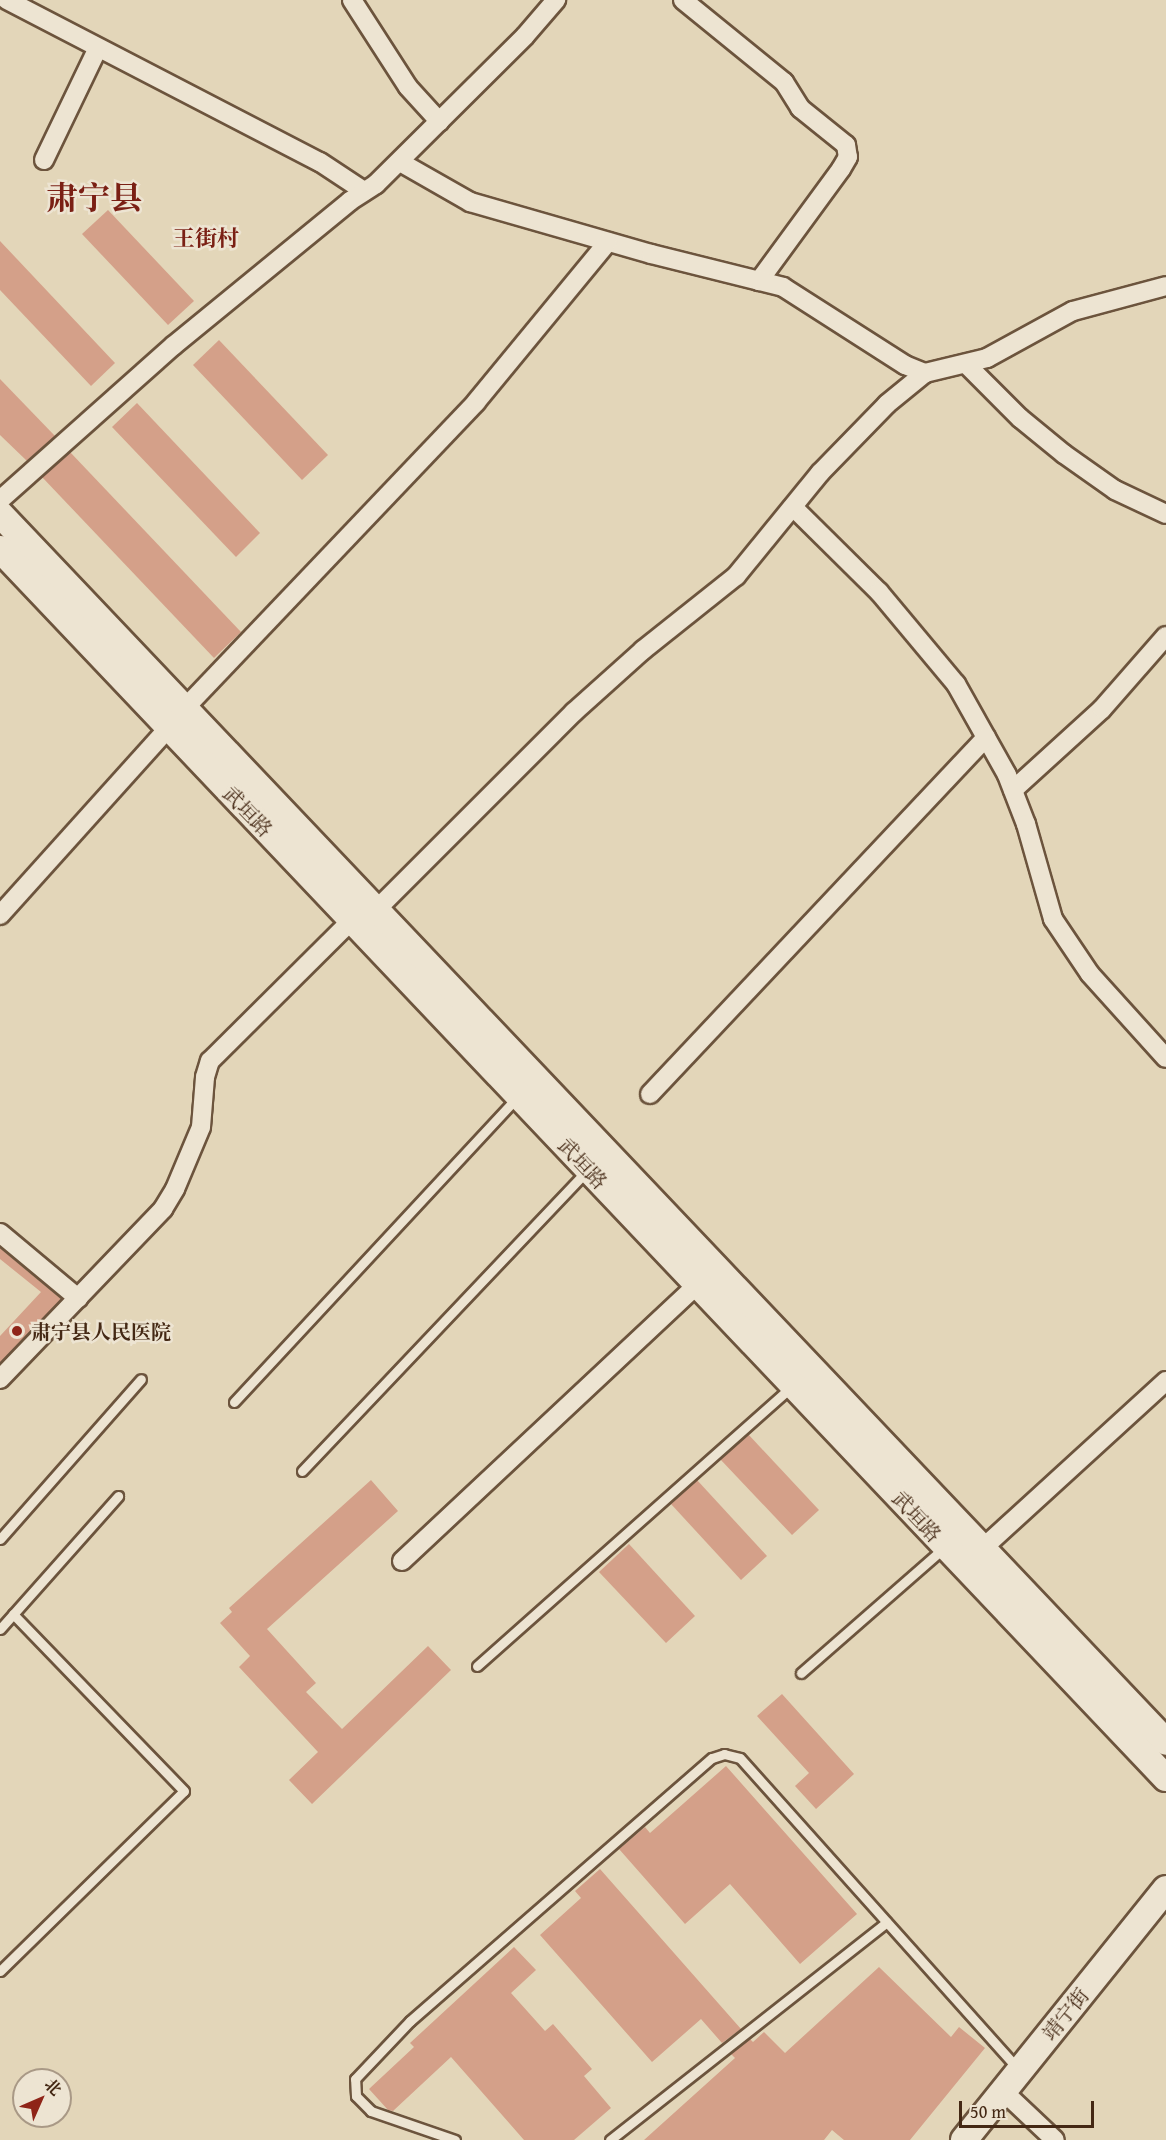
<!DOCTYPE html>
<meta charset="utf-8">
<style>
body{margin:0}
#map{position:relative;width:1166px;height:2140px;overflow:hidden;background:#e3d6b9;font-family:"Gentium Book Plus","Noto Serif SC",serif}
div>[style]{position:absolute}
.building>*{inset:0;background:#d4a089}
.roads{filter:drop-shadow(2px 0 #6c543d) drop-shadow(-2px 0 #6c543d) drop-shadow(0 2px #6c543d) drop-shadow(0 -2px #6c543d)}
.lane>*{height:9px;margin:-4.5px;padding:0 4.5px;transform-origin:4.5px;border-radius:4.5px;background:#ede4d2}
.street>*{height:18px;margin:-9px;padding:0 9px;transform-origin:9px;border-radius:9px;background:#ede4d2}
.secondary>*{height:26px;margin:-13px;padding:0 13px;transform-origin:13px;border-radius:13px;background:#ede4d2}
.dots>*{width:16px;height:16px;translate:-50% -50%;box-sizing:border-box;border:3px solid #ede4d2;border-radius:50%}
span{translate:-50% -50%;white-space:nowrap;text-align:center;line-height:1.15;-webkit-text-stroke:5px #ede4d2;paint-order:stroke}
.street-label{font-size:20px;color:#442814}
.poi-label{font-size:20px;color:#442814;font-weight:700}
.left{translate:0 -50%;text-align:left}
.quarter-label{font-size:22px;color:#7a1f14;font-weight:700}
.town-label{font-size:32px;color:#7a1f14;font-weight:700}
.north{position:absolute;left:12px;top:2068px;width:60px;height:60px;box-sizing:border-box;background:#ede4d2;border:2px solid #a99986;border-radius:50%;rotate:45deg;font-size:16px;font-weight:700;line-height:24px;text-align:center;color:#442814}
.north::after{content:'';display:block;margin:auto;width:21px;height:27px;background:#8f2418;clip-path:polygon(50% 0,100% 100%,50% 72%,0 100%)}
.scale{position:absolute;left:959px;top:2101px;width:135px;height:27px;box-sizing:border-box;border:3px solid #442814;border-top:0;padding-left:8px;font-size:18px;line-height:21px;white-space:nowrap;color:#442814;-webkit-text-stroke:4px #ede4d2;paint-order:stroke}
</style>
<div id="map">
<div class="building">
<i style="clip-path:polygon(108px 210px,194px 301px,168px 325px,82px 234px)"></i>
<i style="clip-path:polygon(0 241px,115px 363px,91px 386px,0 290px)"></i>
<i style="clip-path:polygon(219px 340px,328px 455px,302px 480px,193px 365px)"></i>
<i style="clip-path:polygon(0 379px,55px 436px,27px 461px,0 435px)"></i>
<i style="clip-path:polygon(137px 403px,260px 533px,236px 557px,112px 427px)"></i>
<i style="clip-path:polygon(70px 452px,241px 632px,214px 658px,42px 477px)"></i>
<i style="clip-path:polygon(0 1248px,61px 1299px,0 1363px,0 1336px,41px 1292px,0 1259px)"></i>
<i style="clip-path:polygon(748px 1434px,819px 1510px,792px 1535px,720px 1459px)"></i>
<i style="clip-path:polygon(371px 1480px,398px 1511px,267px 1629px,316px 1683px,306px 1692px,342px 1729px,428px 1646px,451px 1670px,312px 1804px,289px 1780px,318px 1752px,239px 1667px,250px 1656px,220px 1623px,232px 1612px,229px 1608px)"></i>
<i style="clip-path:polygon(697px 1480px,767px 1556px,741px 1580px,671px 1504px)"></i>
<i style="clip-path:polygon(629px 1544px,695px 1616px,666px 1643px,599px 1572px)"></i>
<i style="clip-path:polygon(782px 1694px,854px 1774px,816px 1809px,795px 1786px,809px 1773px,757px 1716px)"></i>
<i style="clip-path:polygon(726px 1766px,857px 1914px,800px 1964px,730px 1884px,685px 1924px,619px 1849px,645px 1827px,650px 1833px)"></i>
<i style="clip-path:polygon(600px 1869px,741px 2029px,722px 2043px,701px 2019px,652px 2062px,540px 1935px,581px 1898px,575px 1891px)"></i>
<i style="clip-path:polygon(514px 1947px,536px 1970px,511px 1993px,545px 2031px,553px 2024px,592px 2069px,584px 2076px,611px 2108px,574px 2140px,524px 2140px,451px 2057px,393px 2111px,388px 2110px,369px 2089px,414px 2047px,410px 2043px)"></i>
<i style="clip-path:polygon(879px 1967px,951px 2037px,959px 2027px,985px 2048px,910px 2140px,844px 2140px,832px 2130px,824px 2140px,644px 2140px,735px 2058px,731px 2054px,750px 2039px,753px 2042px,764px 2032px,785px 2053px)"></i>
</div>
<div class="roads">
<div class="lane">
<i style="left:234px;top:1402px;width:416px;rotate:-47.1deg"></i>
<i style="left:302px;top:1471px;width:414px;rotate:-46.5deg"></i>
<i style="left:0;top:1539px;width:213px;rotate:-48.6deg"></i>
<i style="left:0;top:1629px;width:178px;rotate:-48.4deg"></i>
<i style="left:477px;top:1666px;width:421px;rotate:-41.6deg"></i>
<i style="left:801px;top:1673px;width:190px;rotate:-41.2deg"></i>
<i style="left:0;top:1971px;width:257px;rotate:-44.4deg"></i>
<i style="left:184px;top:1791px;width:246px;rotate:-134deg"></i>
<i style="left:455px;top:2140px;width:89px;rotate:-161deg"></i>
<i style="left:371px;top:2111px;width:21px;rotate:-135deg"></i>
<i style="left:356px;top:2096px;width:17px;rotate:-93deg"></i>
<i style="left:355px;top:2079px;width:80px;rotate:-46.5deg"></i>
<i style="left:410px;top:2021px;width:400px;rotate:-41.1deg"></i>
<i style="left:712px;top:1758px;width:13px;rotate:-18deg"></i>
<i style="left:724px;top:1754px;width:16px;rotate:14deg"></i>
<i style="left:740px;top:1758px;width:417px;rotate:48.2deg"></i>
<i style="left:610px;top:2140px;width:352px;rotate:-38.2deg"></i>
</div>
<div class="street">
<i style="left:7px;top:0;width:352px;rotate:27.4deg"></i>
<i style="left:320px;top:162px;width:53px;rotate:33.4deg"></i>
<i style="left:352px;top:0;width:103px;rotate:57.2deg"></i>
<i style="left:408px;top:87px;width:47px;rotate:47.6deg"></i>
<i style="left:683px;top:0;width:130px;rotate:39.1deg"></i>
<i style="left:784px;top:82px;width:31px;rotate:58deg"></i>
<i style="left:800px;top:108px;width:59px;rotate:38.8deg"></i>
<i style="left:846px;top:145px;width:12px;rotate:81deg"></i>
<i style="left:848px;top:157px;width:14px;rotate:120deg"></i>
<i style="left:841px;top:169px;width:139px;rotate:126.2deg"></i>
<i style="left:44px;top:160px;width:124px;rotate:-64.3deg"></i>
<i style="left:400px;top:162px;width:81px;rotate:29.7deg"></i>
<i style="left:470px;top:202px;width:188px;rotate:16deg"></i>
<i style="left:651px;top:254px;width:136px;rotate:14deg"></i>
<i style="left:783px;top:287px;width:145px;rotate:32.6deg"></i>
<i style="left:905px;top:365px;width:22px;rotate:22deg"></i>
<i style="left:925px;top:373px;width:64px;rotate:-13.6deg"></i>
<i style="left:987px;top:358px;width:98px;rotate:-28.7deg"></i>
<i style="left:1073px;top:311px;width:96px;rotate:-15deg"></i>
<i style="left:967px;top:365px;width:75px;rotate:45deg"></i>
<i style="left:1020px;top:418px;width:57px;rotate:39.3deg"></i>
<i style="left:1064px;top:454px;width:62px;rotate:35.2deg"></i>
<i style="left:1115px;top:490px;width:56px;rotate:25.2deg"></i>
<i style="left:0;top:500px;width:232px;rotate:-41.7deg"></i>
<i style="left:173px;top:346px;width:229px;rotate:-39.3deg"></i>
<i style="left:350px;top:201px;width:31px;rotate:-33deg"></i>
<i style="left:376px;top:184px;width:210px;rotate:-44.8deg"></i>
<i style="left:525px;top:36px;width:48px;rotate:-49.3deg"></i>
<i style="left:793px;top:507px;width:121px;rotate:44.7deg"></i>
<i style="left:879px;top:592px;width:120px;rotate:50.1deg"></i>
<i style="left:956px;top:684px;width:104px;rotate:60.7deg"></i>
<i style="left:1007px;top:775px;width:53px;rotate:68.8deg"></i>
<i style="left:1026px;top:824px;width:99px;rotate:74.1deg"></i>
<i style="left:1053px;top:919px;width:66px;rotate:56.1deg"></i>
<i style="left:1090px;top:974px;width:113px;rotate:47.9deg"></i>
<i style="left:185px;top:708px;width:422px;rotate:-46.4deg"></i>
<i style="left:476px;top:402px;width:207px;rotate:-50.5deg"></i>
<i style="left:1013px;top:790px;width:120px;rotate:-42.3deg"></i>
<i style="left:1102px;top:709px;width:97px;rotate:-48.8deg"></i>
<i style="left:376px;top:910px;width:280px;rotate:-45deg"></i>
<i style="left:574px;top:712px;width:93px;rotate:-41.9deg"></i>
<i style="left:643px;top:650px;width:119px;rotate:-38.5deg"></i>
<i style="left:736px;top:576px;width:133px;rotate:-50.8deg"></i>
<i style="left:820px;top:473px;width:96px;rotate:-45.8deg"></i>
<i style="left:887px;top:404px;width:49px;rotate:-39.2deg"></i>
<i style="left:0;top:915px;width:253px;rotate:-48deg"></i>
<i style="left:650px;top:1094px;width:490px;rotate:-46.7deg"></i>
<i style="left:0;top:1233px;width:102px;rotate:39.8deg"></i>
<i style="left:0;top:1379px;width:236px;rotate:-46.2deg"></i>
<i style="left:163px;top:1209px;width:23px;rotate:-59deg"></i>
<i style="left:175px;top:1189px;width:67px;rotate:-67.2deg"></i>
<i style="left:201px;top:1127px;width:50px;rotate:-85.4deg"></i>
<i style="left:205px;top:1077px;width:17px;rotate:-73deg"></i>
<i style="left:210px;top:1061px;width:200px;rotate:-44.8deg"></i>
<i style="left:982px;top:1549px;width:249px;rotate:-42.4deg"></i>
<i style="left:402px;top:1561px;width:405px;rotate:-43.1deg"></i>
<i style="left:1003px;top:2091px;width:71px;rotate:43.3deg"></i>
</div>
<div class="secondary">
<i style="left:0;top:514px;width:1693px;rotate:46.48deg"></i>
<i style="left:0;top:549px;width:1694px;rotate:46.51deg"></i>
<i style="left:964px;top:2140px;width:322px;rotate:-51.2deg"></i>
</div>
</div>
<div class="dots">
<i style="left:17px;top:1331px;background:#8f2418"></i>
</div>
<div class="street-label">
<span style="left:248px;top:811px;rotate:46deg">武垣路</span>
<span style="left:583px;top:1163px;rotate:47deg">武垣路</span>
<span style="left:917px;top:1516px;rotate:47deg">武垣路</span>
<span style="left:1065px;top:2014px;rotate:-51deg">靖宁街</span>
</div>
<div class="poi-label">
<span class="left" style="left:31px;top:1331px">肃宁县人民医院</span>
</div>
<div class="quarter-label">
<span style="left:206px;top:239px">王街村</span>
</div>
<div class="town-label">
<span style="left:94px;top:198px">肃宁县</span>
</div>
<div class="north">北</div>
<div class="scale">50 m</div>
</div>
